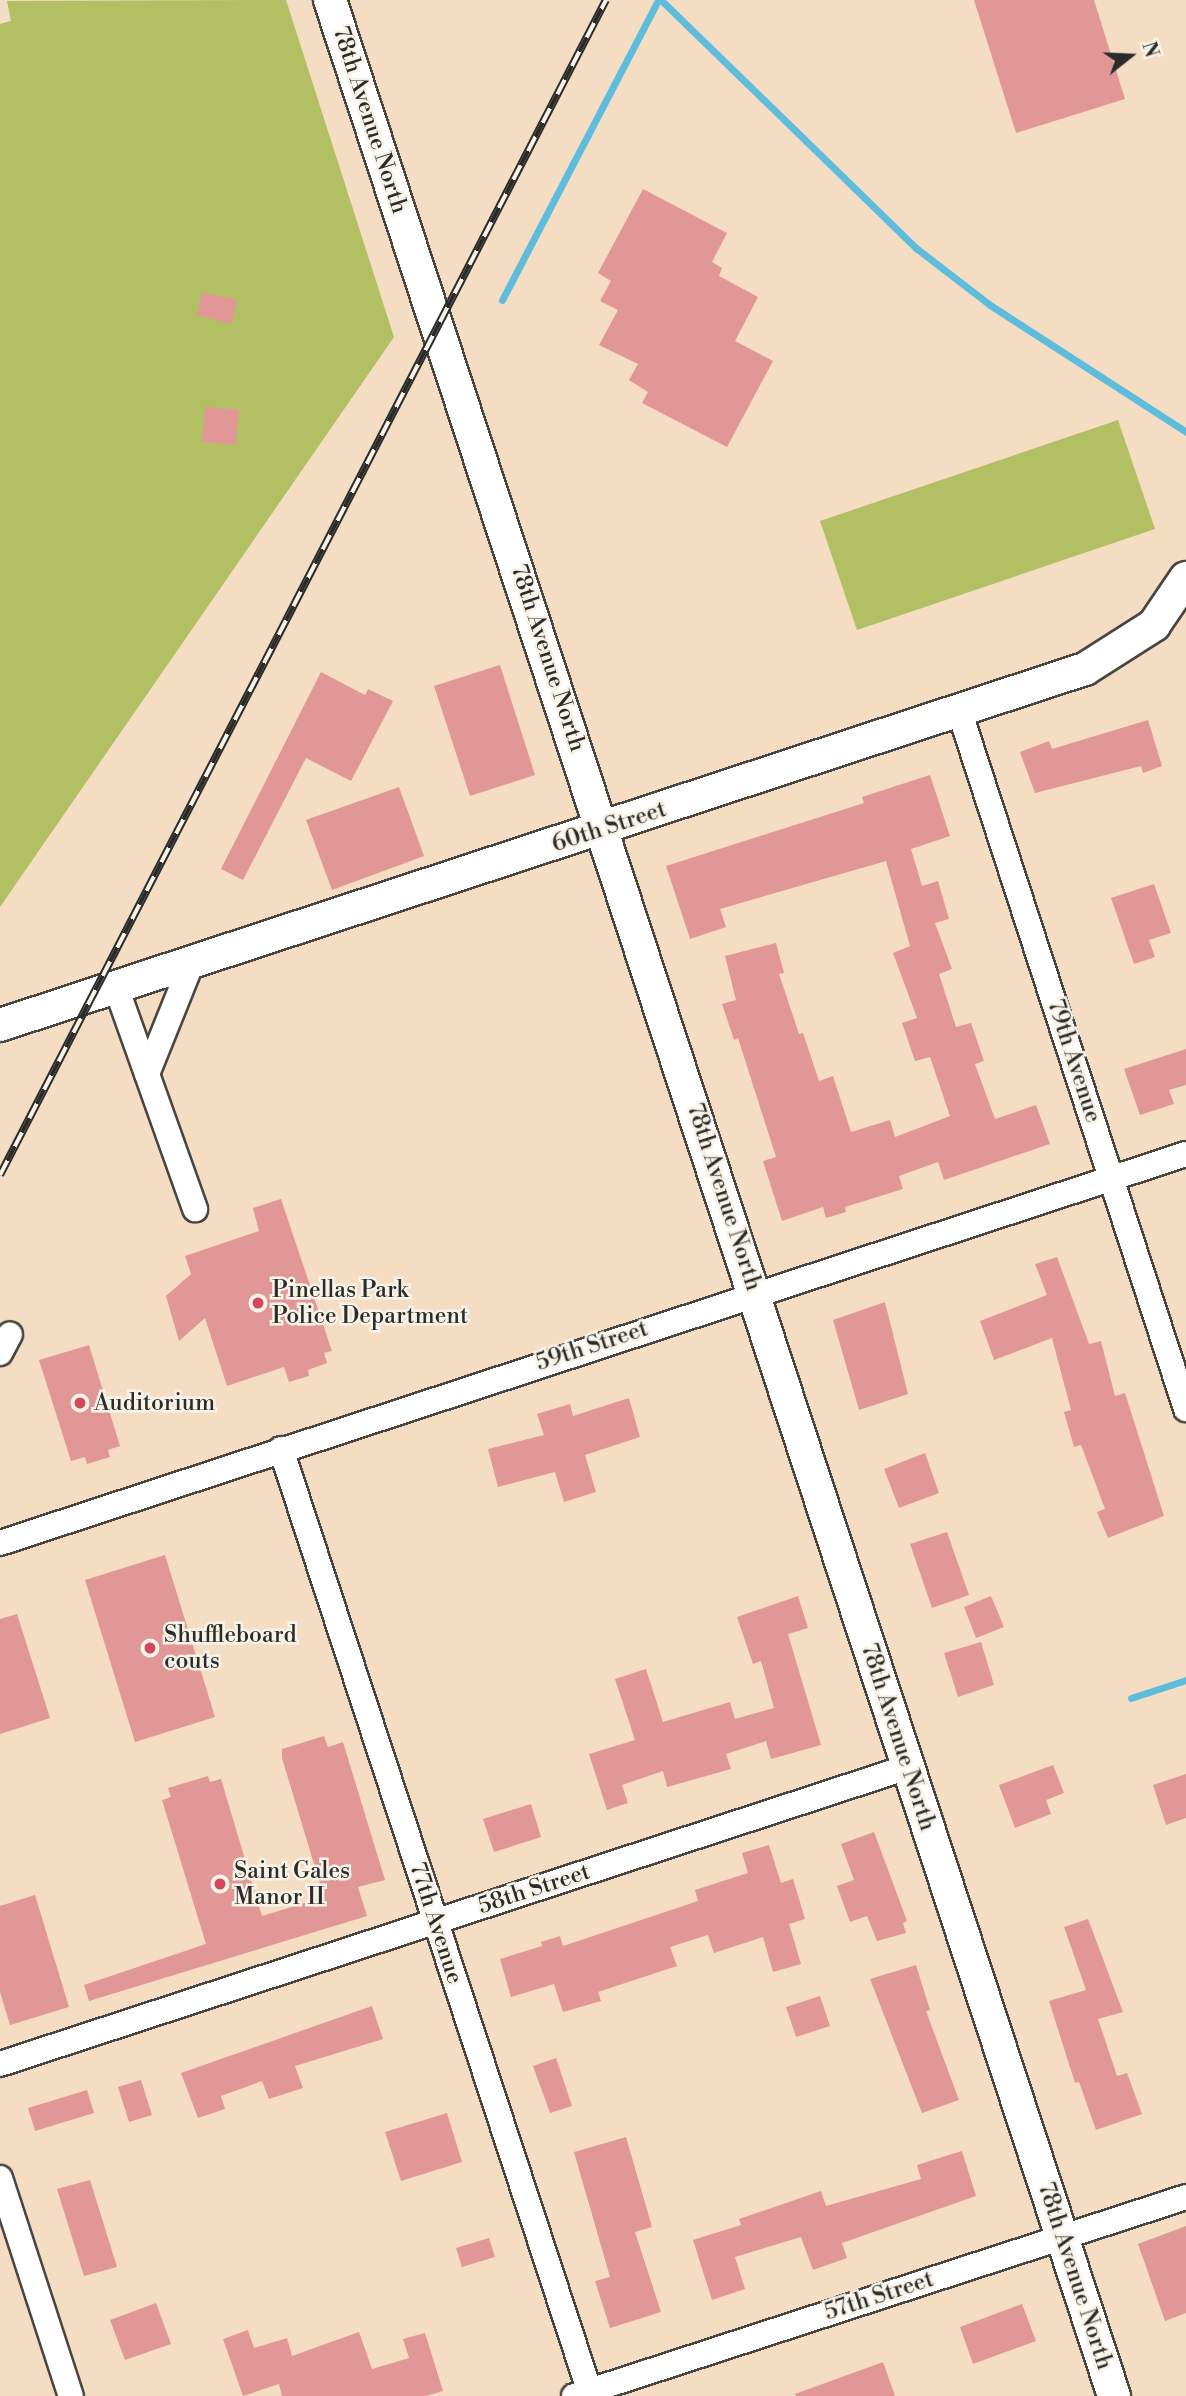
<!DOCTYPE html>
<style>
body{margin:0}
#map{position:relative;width:1186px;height:2396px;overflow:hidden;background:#f4ddc2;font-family:"Libre Bodoni",serif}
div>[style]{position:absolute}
.green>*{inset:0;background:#b2c063}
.stream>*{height:7px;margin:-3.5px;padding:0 3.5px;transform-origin:3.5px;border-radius:3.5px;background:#5ebddc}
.building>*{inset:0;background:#e19796}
.roads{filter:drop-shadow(2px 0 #494642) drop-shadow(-2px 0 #494642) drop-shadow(0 2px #494642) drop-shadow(0 -2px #494642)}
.minor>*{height:24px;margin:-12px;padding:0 12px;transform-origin:12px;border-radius:12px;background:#fff}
.tertiary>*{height:32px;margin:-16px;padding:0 16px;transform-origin:16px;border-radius:16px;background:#fff}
.rail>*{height:8px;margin-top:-4px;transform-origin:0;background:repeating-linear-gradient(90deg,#f7f3e8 0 16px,#2b2b2b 0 32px);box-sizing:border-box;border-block:2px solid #2b2b2b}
.dots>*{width:19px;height:19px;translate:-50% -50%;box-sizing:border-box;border:4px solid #f7f3e8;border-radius:50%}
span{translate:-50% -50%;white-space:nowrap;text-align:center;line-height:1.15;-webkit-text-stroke:5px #f7f3e8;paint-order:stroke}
.street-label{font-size:23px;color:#2b2b2b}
.poi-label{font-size:23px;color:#2b2b2b}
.left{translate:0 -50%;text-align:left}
.north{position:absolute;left:1095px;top:21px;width:70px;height:70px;-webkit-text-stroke:5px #f7f3e8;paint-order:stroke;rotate:72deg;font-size:19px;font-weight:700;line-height:28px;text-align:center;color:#2b2b2b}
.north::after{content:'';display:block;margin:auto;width:24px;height:32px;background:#2b2b2b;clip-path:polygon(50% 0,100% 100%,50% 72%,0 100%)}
</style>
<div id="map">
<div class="green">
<i style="clip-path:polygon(286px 0,394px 337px,0 907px,0 24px,11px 21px,7px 1px)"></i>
<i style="clip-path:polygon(1118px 420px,1155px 529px,857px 630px,820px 521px)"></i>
</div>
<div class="stream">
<i style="left:661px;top:0;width:356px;rotate:44.2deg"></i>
<i style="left:916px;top:248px;width:93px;rotate:37.6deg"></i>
<i style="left:990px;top:305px;width:234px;rotate:32.9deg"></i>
<i style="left:502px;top:300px;width:338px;rotate:-62.5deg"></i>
<i style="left:1131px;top:1698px;width:58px;rotate:-18.1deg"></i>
</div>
<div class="building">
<i style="clip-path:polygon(974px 0,1094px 0,1125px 99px,1016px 133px)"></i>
<i style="clip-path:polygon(643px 189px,727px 233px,712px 262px,722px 268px,719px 276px,758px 297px,735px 341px,773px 361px,727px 447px,642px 403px,648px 392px,629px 380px,638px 364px,599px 345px,618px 310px,600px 301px,611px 281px,598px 273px)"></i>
<i style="clip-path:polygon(202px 292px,237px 300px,232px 324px,197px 315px)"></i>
<i style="clip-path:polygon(205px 407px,239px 410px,236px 445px,202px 442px)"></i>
<i style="clip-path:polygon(500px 665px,535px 775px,470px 796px,434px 686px)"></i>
<i style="clip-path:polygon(321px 672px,365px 695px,368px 689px,393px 701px,351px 781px,306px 758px,243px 880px,221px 869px)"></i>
<i style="clip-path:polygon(1148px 720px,1162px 766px,1143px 773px,1141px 766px,1035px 793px,1020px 752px,1049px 741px,1052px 749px)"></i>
<i style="clip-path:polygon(930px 775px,950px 836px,911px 849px,922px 886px,938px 881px,949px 919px,935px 923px,952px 969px,939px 974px,956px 1027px,971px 1023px,984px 1061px,975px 1064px,995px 1119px,1036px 1105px,1050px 1144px,944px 1180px,938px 1162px,899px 1176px,903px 1189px,845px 1207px,846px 1212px,826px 1218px,823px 1207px,782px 1221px,763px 1161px,776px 1157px,738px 1038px,734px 1040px,722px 1004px,736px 1000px,725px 956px,776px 943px,784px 973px,779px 974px,799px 1034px,803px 1033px,819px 1081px,833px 1076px,851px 1132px,890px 1120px,895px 1137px,950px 1116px,930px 1057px,915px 1061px,902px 1023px,917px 1018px,893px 953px,910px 946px,886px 861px,720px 909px,726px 927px,690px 939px,666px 866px,864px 803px,862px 797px)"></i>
<i style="clip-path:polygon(399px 787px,424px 856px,332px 890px,306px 820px)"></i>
<i style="clip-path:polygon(1154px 884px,1171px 933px,1149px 940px,1155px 957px,1134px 964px,1111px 898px)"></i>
<i style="clip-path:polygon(1186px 1049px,1186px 1085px,1169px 1090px,1174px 1104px,1140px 1115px,1124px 1069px)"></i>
<i style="clip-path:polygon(281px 1199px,332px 1351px,324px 1353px,327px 1363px,308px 1370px,309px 1376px,289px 1382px,284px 1367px,227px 1386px,205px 1318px,179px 1341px,166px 1296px,191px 1274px,185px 1256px,259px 1231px,253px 1208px)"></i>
<i style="clip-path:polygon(1057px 1257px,1089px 1344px,1101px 1341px,1115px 1396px,1125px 1393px,1164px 1516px,1108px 1538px,1097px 1512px,1105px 1509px,1081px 1445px,1074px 1447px,1064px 1412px,1071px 1410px,1052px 1338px,994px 1360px,980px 1321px,1047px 1295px,1035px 1264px)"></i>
<i style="clip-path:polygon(885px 1302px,908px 1394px,859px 1410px,833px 1320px)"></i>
<i style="clip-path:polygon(89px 1345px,120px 1446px,108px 1450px,110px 1457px,87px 1464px,85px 1457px,71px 1461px,39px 1360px)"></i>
<i style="clip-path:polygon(629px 1398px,640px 1437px,585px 1455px,596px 1492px,564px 1502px,555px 1472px,498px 1487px,488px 1449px,544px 1435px,537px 1414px,570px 1404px,573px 1416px)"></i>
<i style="clip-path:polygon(925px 1453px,939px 1493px,899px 1508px,884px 1469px)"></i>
<i style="clip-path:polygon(947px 1532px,969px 1595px,932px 1608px,910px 1544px)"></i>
<i style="clip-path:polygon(165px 1555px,215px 1717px,135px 1742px,85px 1580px)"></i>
<i style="clip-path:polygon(798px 1596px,808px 1628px,788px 1634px,821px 1745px,771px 1759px,766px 1741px,726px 1754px,731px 1769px,667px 1787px,663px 1771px,622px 1785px,628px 1803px,607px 1810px,589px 1754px,635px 1740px,615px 1679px,646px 1669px,663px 1722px,730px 1702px,735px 1719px,774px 1708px,761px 1661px,753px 1664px,737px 1617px)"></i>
<i style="clip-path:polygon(991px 1596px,1004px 1627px,976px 1638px,964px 1607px)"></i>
<i style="clip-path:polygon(17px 1614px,50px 1718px,0 1734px,0 1619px)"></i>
<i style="clip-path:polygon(981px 1642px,994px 1685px,958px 1697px,944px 1653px)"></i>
<i style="clip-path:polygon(324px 1736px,328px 1747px,343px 1742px,385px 1880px,358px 1887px,367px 1916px,89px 2001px,84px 1985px,206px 1944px,162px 1800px,171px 1797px,168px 1788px,208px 1776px,210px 1782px,221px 1779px,262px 1916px,324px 1897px,282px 1758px,282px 1749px)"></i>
<i style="clip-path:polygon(1053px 1765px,1064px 1793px,1046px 1800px,1051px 1814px,1015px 1828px,999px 1785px)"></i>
<i style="clip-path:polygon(1186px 1774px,1186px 1818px,1166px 1825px,1153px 1785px)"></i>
<i style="clip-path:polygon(531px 1804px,541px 1837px,494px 1852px,483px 1819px)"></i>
<i style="clip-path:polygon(874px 1832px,907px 1921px,903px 1923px,906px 1933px,877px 1941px,867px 1916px,850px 1922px,837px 1886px,854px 1880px,841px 1844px)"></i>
<i style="clip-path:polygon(769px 1845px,781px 1883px,793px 1879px,805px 1919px,789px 1924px,801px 1964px,773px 1972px,763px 1937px,714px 1953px,708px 1935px,670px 1947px,677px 1966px,598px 1992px,601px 2001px,563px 2012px,554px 1984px,511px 1997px,500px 1959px,542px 1946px,541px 1942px,560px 1936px,563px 1946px,698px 1901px,695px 1890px,748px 1873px,742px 1853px)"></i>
<i style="clip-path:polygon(35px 1895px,69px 2007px,10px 2025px,0 1992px,0 1906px)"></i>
<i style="clip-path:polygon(1088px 1919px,1123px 2012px,1098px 2019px,1117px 2076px,1127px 2073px,1142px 2114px,1096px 2130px,1079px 2082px,1075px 2083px,1049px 2001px,1086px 1990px,1064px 1927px)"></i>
<i style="clip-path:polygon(916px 1965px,930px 2010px,926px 2011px,959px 2100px,922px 2113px,870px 1979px)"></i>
<i style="clip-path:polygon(820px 1996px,830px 2026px,796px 2037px,786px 2007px)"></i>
<i style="clip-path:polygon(372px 2006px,383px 2039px,295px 2066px,303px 2088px,269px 2099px,262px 2081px,221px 2096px,225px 2109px,198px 2118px,181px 2073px)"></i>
<i style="clip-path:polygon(556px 2058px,572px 2106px,550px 2113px,533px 2066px)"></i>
<i style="clip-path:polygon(141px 2080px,152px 2115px,129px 2122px,118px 2087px)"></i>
<i style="clip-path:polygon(87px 2090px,94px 2113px,35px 2131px,28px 2108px)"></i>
<i style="clip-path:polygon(447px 2113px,462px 2162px,401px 2181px,385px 2132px)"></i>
<i style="clip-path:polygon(626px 2137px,652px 2227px,635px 2232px,661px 2312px,610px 2328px,595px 2281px,610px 2277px,574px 2152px)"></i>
<i style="clip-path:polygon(962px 2151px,976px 2196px,842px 2243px,847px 2258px,813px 2270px,801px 2237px,735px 2257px,745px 2289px,712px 2300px,693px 2240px,741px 2225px,739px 2219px,821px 2191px,826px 2206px,921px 2179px,917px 2165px)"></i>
<i style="clip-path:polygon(90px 2180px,117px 2267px,84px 2276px,57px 2189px)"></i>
<i style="clip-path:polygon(1186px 2226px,1186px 2313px,1165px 2321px,1138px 2244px)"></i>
<i style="clip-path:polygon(489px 2238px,495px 2257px,462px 2267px,456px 2248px)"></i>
<i style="clip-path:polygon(156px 2303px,171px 2344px,125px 2360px,110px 2320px)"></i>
<i style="clip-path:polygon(1022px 2304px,1036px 2341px,973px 2364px,960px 2327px)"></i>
<i style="clip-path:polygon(248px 2330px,254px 2348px,287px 2338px,292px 2356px,359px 2332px,372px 2369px,409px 2358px,403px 2339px,425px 2333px,443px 2391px,426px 2396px,282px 2396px,279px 2384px,243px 2396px,223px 2339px)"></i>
<i style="clip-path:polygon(883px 2362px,895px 2396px,796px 2396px,795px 2394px)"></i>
</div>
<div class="roads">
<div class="minor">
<i style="left:960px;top:713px;width:732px;rotate:72.01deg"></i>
<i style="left:116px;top:987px;width:236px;rotate:70.4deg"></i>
<i style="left:147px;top:1074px;width:121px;rotate:-68.1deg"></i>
<i style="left:0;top:1353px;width:21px;rotate:-62deg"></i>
<i style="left:281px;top:1449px;width:996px;rotate:71.87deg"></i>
<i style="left:0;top:1543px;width:1248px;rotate:-18.16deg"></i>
<i style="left:0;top:2064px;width:955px;rotate:-18.11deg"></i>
<i style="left:0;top:2178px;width:229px;rotate:72deg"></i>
<i style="left:574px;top:2396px;width:644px;rotate:-18.01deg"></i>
</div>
<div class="tertiary">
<i style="left:330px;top:0;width:2521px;rotate:71.88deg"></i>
<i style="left:0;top:1025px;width:1142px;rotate:-18.17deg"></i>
<i style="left:1085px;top:669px;width:82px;rotate:-32.5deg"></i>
<i style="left:1154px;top:625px;width:57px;rotate:-55.8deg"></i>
</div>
</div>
<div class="rail">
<i style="left:0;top:1175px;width:1322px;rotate:-62.72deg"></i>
</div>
<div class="dots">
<i style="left:258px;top:1303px;background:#d1495b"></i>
<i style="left:80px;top:1403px;background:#d1495b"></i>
<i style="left:150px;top:1648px;background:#d1495b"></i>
<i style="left:220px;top:1884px;background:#d1495b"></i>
</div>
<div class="street-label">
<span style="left:370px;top:120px;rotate:72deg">78th Avenue North</span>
<span style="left:548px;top:658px;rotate:72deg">78th Avenue North</span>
<span style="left:609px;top:827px;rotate:-18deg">60th Street</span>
<span style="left:1074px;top:1061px;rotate:72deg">79th Avenue</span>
<span style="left:724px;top:1197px;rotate:72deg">78th Avenue North</span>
<span style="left:592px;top:1346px;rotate:-18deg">59th Street</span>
<span style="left:898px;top:1737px;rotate:72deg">78th Avenue North</span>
<span style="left:534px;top:1889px;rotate:-18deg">58th Street</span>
<span style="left:436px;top:1923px;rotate:72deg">77th Avenue</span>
<span style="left:1075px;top:2276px;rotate:72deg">78th Avenue North</span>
<span style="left:879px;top:2296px;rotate:-18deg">57th Street</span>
</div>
<div class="poi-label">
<span class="left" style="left:272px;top:1303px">Pinellas Park<br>Police Department</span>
<span class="left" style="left:94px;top:1403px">Auditorium</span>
<span class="left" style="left:164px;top:1648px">Shuffleboard<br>couts</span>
<span class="left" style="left:234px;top:1884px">Saint Gales<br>Manor II</span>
</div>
<div class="north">N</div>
</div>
